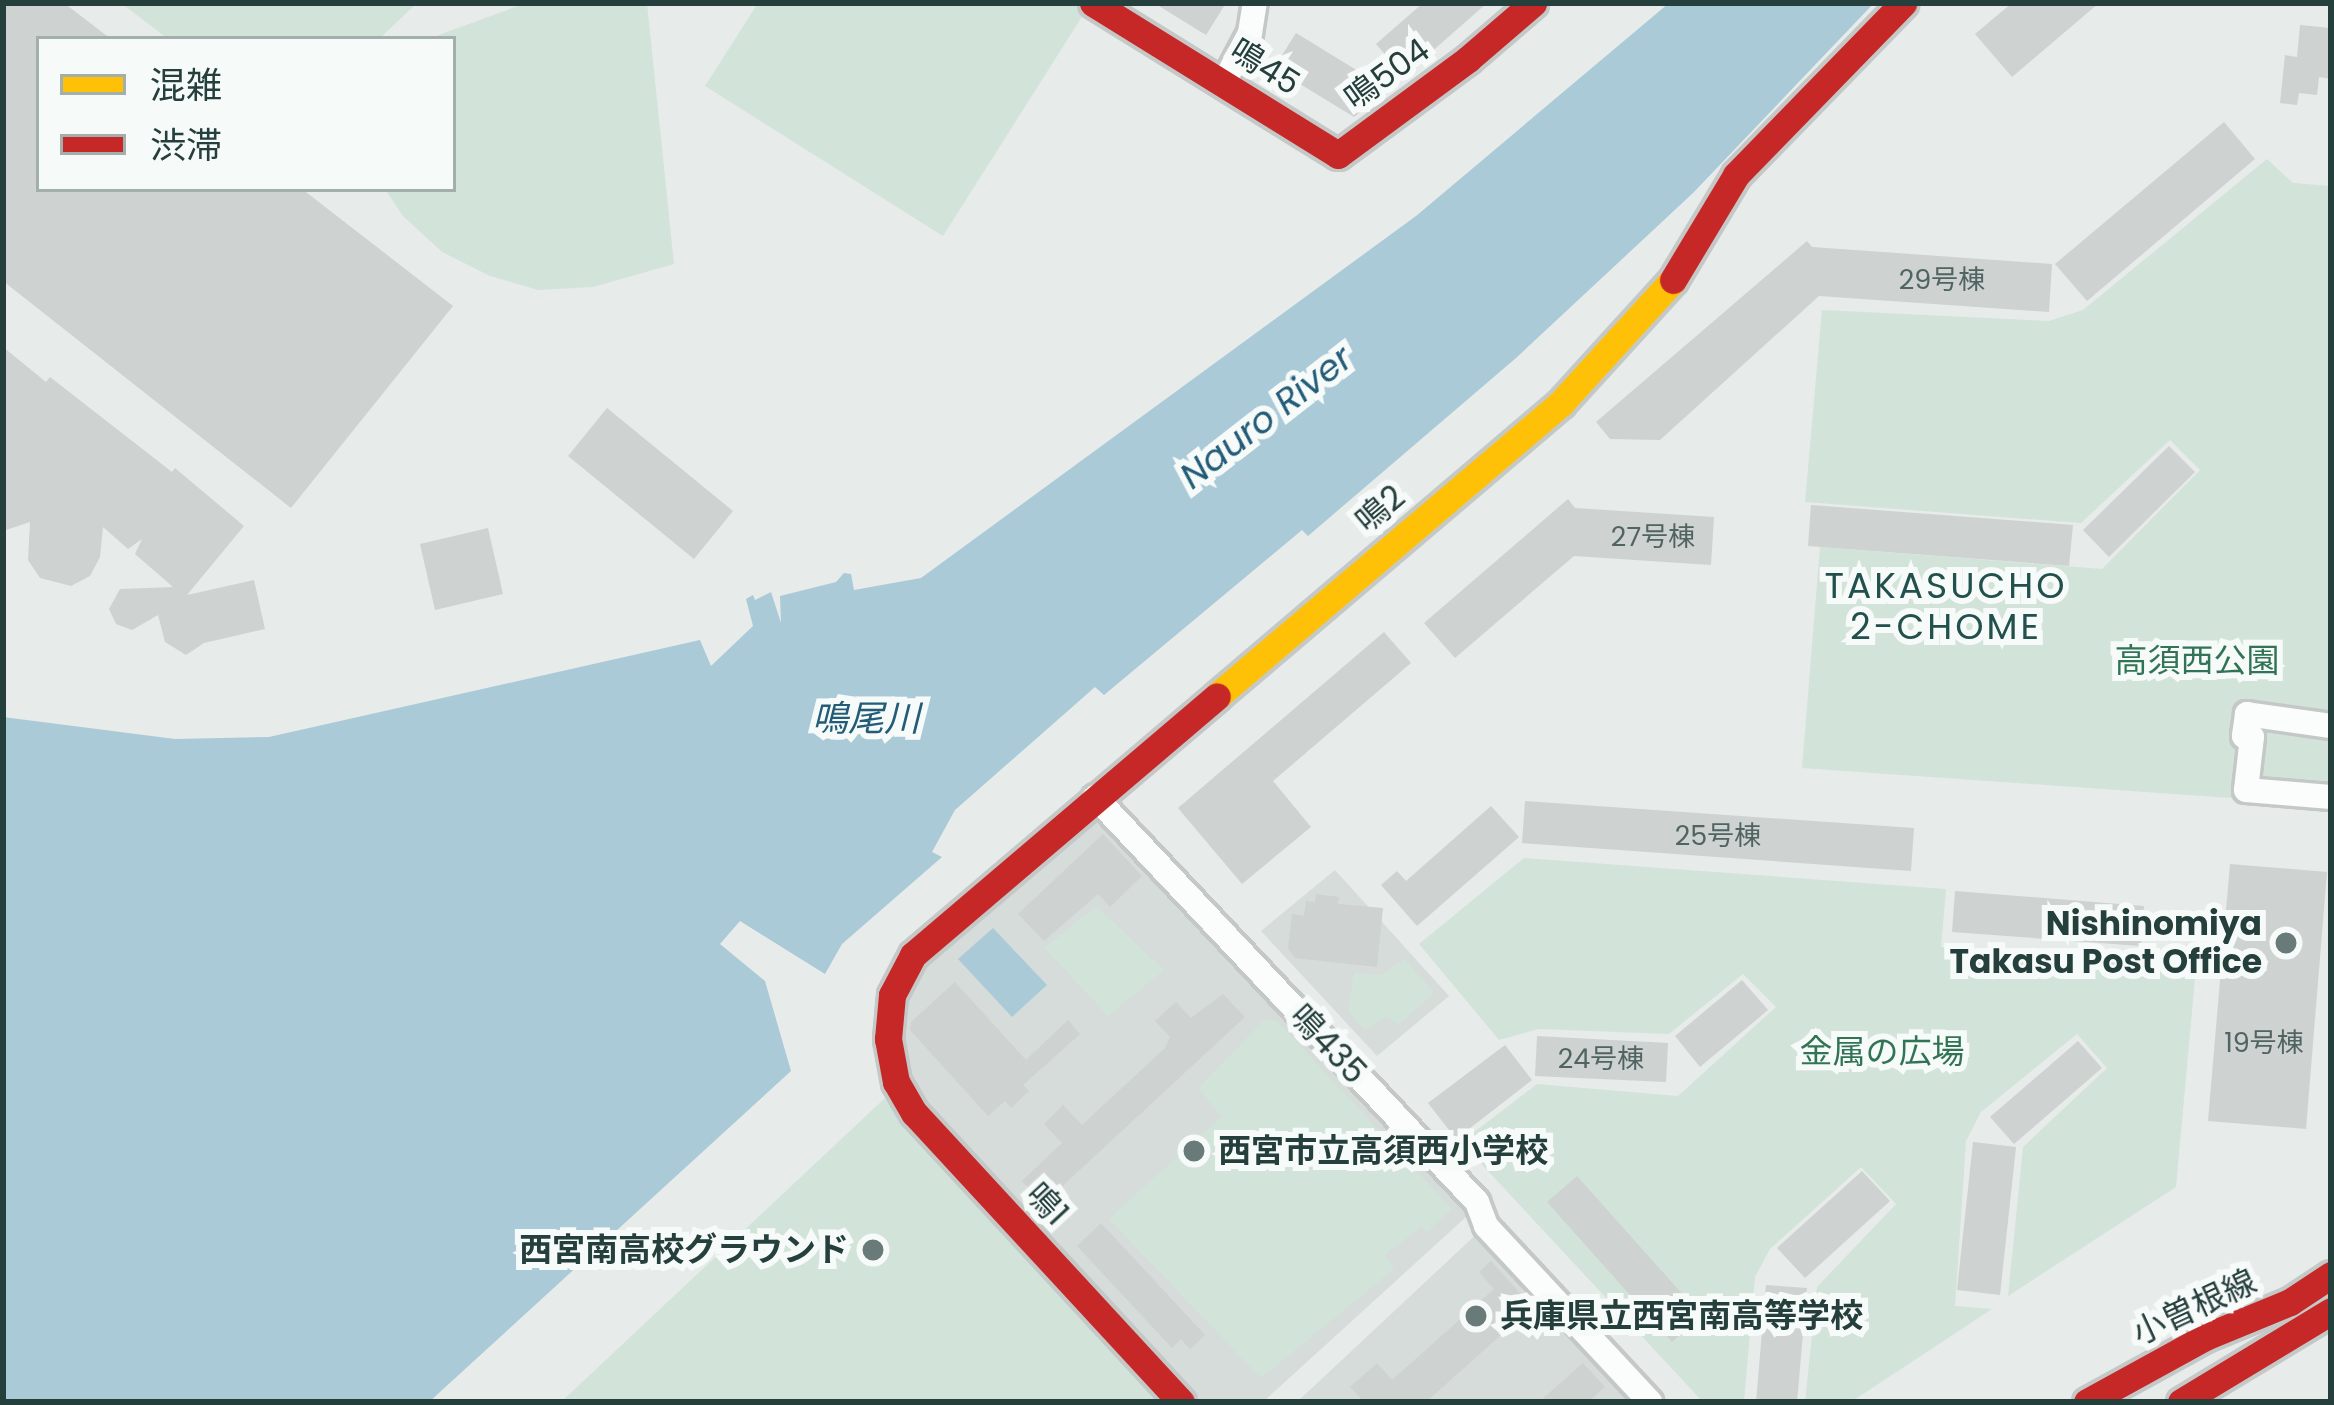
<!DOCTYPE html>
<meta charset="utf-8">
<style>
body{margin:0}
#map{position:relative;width:2334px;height:1405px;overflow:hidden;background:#e7ebea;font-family:Poppins,"Noto Sans JP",sans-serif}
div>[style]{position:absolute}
.built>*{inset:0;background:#d5dcda}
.green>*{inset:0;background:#d2e3da}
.water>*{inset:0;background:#abcad7}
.building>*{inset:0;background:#ced2d1}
.roads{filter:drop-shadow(3px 0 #c4c8c7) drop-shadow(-3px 0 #c4c8c7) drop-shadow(0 3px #c4c8c7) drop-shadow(0 -3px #c4c8c7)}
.street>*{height:24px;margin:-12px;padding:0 12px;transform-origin:12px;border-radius:12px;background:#fbfcfc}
.slow>*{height:27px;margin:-13.5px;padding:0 13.5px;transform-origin:13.5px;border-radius:13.5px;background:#ffc107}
.jam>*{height:27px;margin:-13.5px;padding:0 13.5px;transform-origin:13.5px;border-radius:13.5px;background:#c62828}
.dots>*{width:33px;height:33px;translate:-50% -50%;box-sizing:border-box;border:6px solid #f6faf8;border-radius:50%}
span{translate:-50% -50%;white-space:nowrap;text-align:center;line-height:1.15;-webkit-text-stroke:12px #f6faf8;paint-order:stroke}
.number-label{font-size:27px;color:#506462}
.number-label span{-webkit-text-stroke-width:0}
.street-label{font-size:33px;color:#253f3c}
.park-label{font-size:33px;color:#317455}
.poi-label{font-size:33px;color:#253f3c;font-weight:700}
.right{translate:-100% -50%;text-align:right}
.left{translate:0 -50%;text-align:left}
.water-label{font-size:36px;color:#225c78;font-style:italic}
.neighbourhood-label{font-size:36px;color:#22504c;letter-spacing:3px}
.frame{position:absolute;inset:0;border:6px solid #253f3c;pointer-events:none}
.legend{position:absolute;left:36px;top:36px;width:420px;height:156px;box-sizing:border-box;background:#f6faf8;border:3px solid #a2afad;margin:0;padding:15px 21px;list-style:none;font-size:36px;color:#253f3c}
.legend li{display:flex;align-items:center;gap:24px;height:60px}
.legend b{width:60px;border:3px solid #a2afad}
</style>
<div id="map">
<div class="built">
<i style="clip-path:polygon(1103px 814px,1467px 1201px,1466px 1217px,1263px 1402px,1199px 1402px,922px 1100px,902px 1060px,909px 988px,929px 956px)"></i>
<i style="clip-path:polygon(1335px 870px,1449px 996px,1377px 1056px,1261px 931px)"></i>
<i style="clip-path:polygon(1482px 1229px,1641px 1402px,1297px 1402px)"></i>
</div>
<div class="green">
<i style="clip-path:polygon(121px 3px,417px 3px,379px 39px,168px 39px)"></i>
<i style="clip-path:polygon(526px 3px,647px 3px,674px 264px,593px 287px,538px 290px,490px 276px,442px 252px,403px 216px,385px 189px,453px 189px,453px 39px,428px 39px)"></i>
<i style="clip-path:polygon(758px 3px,1070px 3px,1085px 12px,943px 236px,705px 86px)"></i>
<i style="clip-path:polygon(2267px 159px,2293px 183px,2331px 186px,2331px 805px,1802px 768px,1820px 547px,2102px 569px,2200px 470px,2170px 440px,2081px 523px,1805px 502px,1822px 310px,2049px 321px,2083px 310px)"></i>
<i style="clip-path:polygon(1524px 858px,1946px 889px,1941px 947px,2196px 968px,2176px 1187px,2008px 1296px,2023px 1147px,2107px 1068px,2077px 1034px,1981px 1112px,1966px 1141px,1955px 1306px,1992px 1309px,1851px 1402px,1805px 1402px,1817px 1287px,1896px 1204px,1861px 1167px,1770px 1249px,1755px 1277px,1744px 1402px,1703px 1402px,1461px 1142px,1537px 1084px,1678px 1096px,1776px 1007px,1743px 974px,1669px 1034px,1538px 1029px,1499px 1040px,1419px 944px)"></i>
<i style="clip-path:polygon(1096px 906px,1164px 970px,1108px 1016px,1045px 948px)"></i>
<i style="clip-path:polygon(1404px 959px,1434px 993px,1398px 1025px,1387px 1016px,1365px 1031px,1348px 1010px,1354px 973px,1382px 975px)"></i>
<i style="clip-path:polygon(1264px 1020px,1277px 1021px,1452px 1209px,1427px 1232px,1421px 1227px,1385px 1255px,1394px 1269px,1261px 1378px,1109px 1219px,1221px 1117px,1199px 1088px)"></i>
<i style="clip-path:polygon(885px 1098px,1162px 1402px,561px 1402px)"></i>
</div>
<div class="water">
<i style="clip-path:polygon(1669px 3px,1874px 3px,1693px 193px,1516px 358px,1308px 536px,1302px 530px,1104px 695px,1095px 687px,955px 810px,932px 852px,942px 857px,842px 944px,825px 974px,740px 921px,720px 944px,765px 981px,791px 1071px,429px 1402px,3px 1402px,3px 717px,175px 739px,269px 737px,700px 640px,711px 666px,753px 626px,746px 599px,753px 595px,755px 600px,771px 592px,781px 623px,780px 596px,836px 582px,844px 573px,851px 574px,854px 590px,921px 578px,1416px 216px)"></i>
<i style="clip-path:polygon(993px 928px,1047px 985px,1012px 1017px,958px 959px)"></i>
</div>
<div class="building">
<i style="clip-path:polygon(3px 3px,64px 3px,111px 39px,39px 39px,39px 189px,302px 189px,453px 306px,291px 508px,3px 281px)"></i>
<i style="clip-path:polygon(1154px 3px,1226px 3px,1206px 35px)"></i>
<i style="clip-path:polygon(1423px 3px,1487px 3px,1404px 76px,1376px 44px)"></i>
<i style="clip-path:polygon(2012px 3px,2099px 3px,2012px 77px,1975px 34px)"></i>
<i style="clip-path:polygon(2300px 25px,2331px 28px,2331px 79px,2319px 77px,2317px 95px,2299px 93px,2297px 105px,2280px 103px,2285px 55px,2297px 57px)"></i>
<i style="clip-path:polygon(1296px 33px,1381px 85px,1367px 107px,1354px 117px,1274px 68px)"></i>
<i style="clip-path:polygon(2224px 122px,2255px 159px,2087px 301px,2055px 264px)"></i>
<i style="clip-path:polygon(1807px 241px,1812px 247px,2052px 264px,2049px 312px,1819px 296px,1660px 440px,1610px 439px,1596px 422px)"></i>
<i style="clip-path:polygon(3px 347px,46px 382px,50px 377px,172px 472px,175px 468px,244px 526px,187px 595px,254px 580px,265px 629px,204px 643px,186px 655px,165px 642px,158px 615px,132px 630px,116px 624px,109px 609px,120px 589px,173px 587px,135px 554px,142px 539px,128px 549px,103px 527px,100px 557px,90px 576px,71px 586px,40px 578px,28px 560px,30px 522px,3px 531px)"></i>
<i style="clip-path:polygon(607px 408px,733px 511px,694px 559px,568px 456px)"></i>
<i style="clip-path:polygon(2169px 446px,2195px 472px,2109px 557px,2083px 530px)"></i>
<i style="clip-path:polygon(1568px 499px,1575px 508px,1714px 517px,1711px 565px,1574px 556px,1455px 658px,1424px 623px)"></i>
<i style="clip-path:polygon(1811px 505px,2073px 525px,2069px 566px,1808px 546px)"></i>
<i style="clip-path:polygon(488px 528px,503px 594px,435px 610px,420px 544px)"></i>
<i style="clip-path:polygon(1384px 632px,1411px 663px,1273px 781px,1311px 827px,1242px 884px,1178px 808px)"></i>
<i style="clip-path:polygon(1525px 801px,1914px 828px,1911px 871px,1522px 843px)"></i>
<i style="clip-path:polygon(1491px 806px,1519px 837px,1417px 926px,1381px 885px,1397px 871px,1406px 881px)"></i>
<i style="clip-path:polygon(1103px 834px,1142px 876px,1110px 907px,1098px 894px,1044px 941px,1018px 914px)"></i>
<i style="clip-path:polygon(2230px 864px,2327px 872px,2306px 1129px,2208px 1121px)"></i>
<i style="clip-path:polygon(1955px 891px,2144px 906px,2141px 946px,1952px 932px)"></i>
<i style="clip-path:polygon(1316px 894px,1339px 897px,1338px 904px,1383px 908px,1377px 967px,1295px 958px,1288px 948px,1292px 914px,1304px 916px,1306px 901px,1315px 902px)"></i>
<i style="clip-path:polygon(1742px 980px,1768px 1010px,1700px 1067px,1675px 1036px)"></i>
<i style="clip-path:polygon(955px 982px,1026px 1060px,1068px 1020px,1080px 1034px,1023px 1085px,1029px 1091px,1011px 1108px,1005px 1101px,988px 1116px,910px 1030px,911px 1022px)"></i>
<i style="clip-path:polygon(1223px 994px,1245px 1017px,1043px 1204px,1022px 1181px,1062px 1143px,1044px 1124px,1063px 1105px,1082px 1125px,1165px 1048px,1170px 1037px,1155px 1021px,1176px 1002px,1191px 1018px)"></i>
<i style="clip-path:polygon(1537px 1036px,1668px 1043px,1666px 1082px,1535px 1076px)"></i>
<i style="clip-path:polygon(2078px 1041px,2102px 1068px,2014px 1144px,1990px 1117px)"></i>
<i style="clip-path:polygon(1505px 1045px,1532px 1080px,1456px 1139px,1428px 1103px)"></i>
<i style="clip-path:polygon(1973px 1142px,2016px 1147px,2000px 1295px,1957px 1290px)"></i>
<i style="clip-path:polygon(1862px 1171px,1890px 1201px,1805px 1278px,1777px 1248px)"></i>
<i style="clip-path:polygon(1577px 1176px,1702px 1316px,1672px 1342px,1547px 1202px)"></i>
<i style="clip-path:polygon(1101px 1223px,1205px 1335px,1190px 1349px,1181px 1339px,1172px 1348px,1077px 1246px)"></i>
<i style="clip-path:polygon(1491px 1261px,1532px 1307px,1426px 1402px,1364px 1402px,1350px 1387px,1377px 1363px,1392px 1380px,1494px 1289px,1479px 1272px)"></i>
<i style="clip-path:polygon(1766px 1285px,1807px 1288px,1797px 1402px,1756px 1402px)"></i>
<i style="clip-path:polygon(1583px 1363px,1605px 1387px,1588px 1402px,1539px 1402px)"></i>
</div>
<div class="roads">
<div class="street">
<i style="left:1223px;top:84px;width:58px;rotate:-62.1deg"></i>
<i style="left:1250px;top:33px;width:30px;rotate:-81deg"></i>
<i style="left:2331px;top:726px;width:85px;rotate:-171.9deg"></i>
<i style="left:2247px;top:714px;width:22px;rotate:98deg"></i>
<i style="left:2244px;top:736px;width:8px;rotate:7deg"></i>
<i style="left:2252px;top:737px;width:53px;rotate:96.5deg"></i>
<i style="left:2246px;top:790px;width:85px;rotate:4.7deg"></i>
<i style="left:1095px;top:797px;width:557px;rotate:46.67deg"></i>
<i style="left:1477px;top:1202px;width:26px;rotate:69deg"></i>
<i style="left:1486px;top:1226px;width:241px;rotate:47deg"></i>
</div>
<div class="slow">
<i style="left:1217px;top:696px;width:452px;rotate:-40.4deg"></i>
<i style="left:1561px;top:403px;width:166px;rotate:-47.7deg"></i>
</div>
<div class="jam">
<i style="left:1093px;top:3px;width:288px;rotate:31.8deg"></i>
<i style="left:1338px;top:155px;width:162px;rotate:-36.4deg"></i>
<i style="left:1468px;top:59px;width:86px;rotate:-40.7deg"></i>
<i style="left:1673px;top:280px;width:122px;rotate:-59deg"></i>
<i style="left:1736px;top:175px;width:240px;rotate:-45.8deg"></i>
<i style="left:1181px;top:1402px;width:393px;rotate:-132.7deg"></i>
<i style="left:914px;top:1113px;width:36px;rotate:-120deg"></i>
<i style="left:896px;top:1082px;width:44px;rotate:-100.5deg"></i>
<i style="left:888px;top:1039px;width:44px;rotate:-84.8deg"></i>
<i style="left:892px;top:995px;width:45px;rotate:-62.3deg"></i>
<i style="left:913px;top:955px;width:399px;rotate:-40.4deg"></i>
<i style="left:2087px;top:1402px;width:135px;rotate:-28.8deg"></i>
<i style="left:2205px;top:1337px;width:92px;rotate:-22.4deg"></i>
<i style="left:2290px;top:1302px;width:49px;rotate:-33.4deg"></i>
<i style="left:2181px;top:1402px;width:175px;rotate:-31.2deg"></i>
</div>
</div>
<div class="dots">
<i style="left:2286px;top:943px;background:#697b79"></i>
<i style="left:1194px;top:1151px;background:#697b79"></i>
<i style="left:873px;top:1250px;background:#697b79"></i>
<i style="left:1476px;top:1316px;background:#697b79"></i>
</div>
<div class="number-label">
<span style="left:1942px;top:280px">29号棟</span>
<span style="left:1653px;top:537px">27号棟</span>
<span style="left:1718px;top:836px">25号棟</span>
<span style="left:2264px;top:1043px">19号棟</span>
<span style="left:1601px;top:1059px">24号棟</span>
</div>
<div class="street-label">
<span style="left:1265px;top:67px;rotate:32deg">鳴45</span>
<span style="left:1387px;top:74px;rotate:-36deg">鳴504</span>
<span style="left:1380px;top:509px;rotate:-40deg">鳴2</span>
<span style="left:1328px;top:1044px;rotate:47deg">鳴435</span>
<span style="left:1047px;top:1204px;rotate:47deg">鳴1</span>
<span style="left:2194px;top:1307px;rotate:-25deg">小曽根線</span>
</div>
<div class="park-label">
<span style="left:2197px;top:661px">高須西公園</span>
<span style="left:1882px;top:1052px">金属の広場</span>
</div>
<div class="poi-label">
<span class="right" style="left:2262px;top:943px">Nishinomiya<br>Takasu Post Office</span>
<span class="left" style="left:1218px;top:1151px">西宮市立高須西小学校</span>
<span class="right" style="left:849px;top:1250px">西宮南高校グラウンド</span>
<span class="left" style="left:1500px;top:1316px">兵庫県立西宮南高等学校</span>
</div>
<div class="water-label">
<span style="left:1266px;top:417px;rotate:-38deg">Nauro River</span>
<span style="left:866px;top:719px">鳴尾川</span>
</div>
<div class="neighbourhood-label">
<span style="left:1946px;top:606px">TAKASUCHO<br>2-CHOME</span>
</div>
<div class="frame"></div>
<ul class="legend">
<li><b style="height:15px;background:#ffc107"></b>混雑</li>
<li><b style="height:15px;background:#c62828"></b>渋滞</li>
</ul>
</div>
